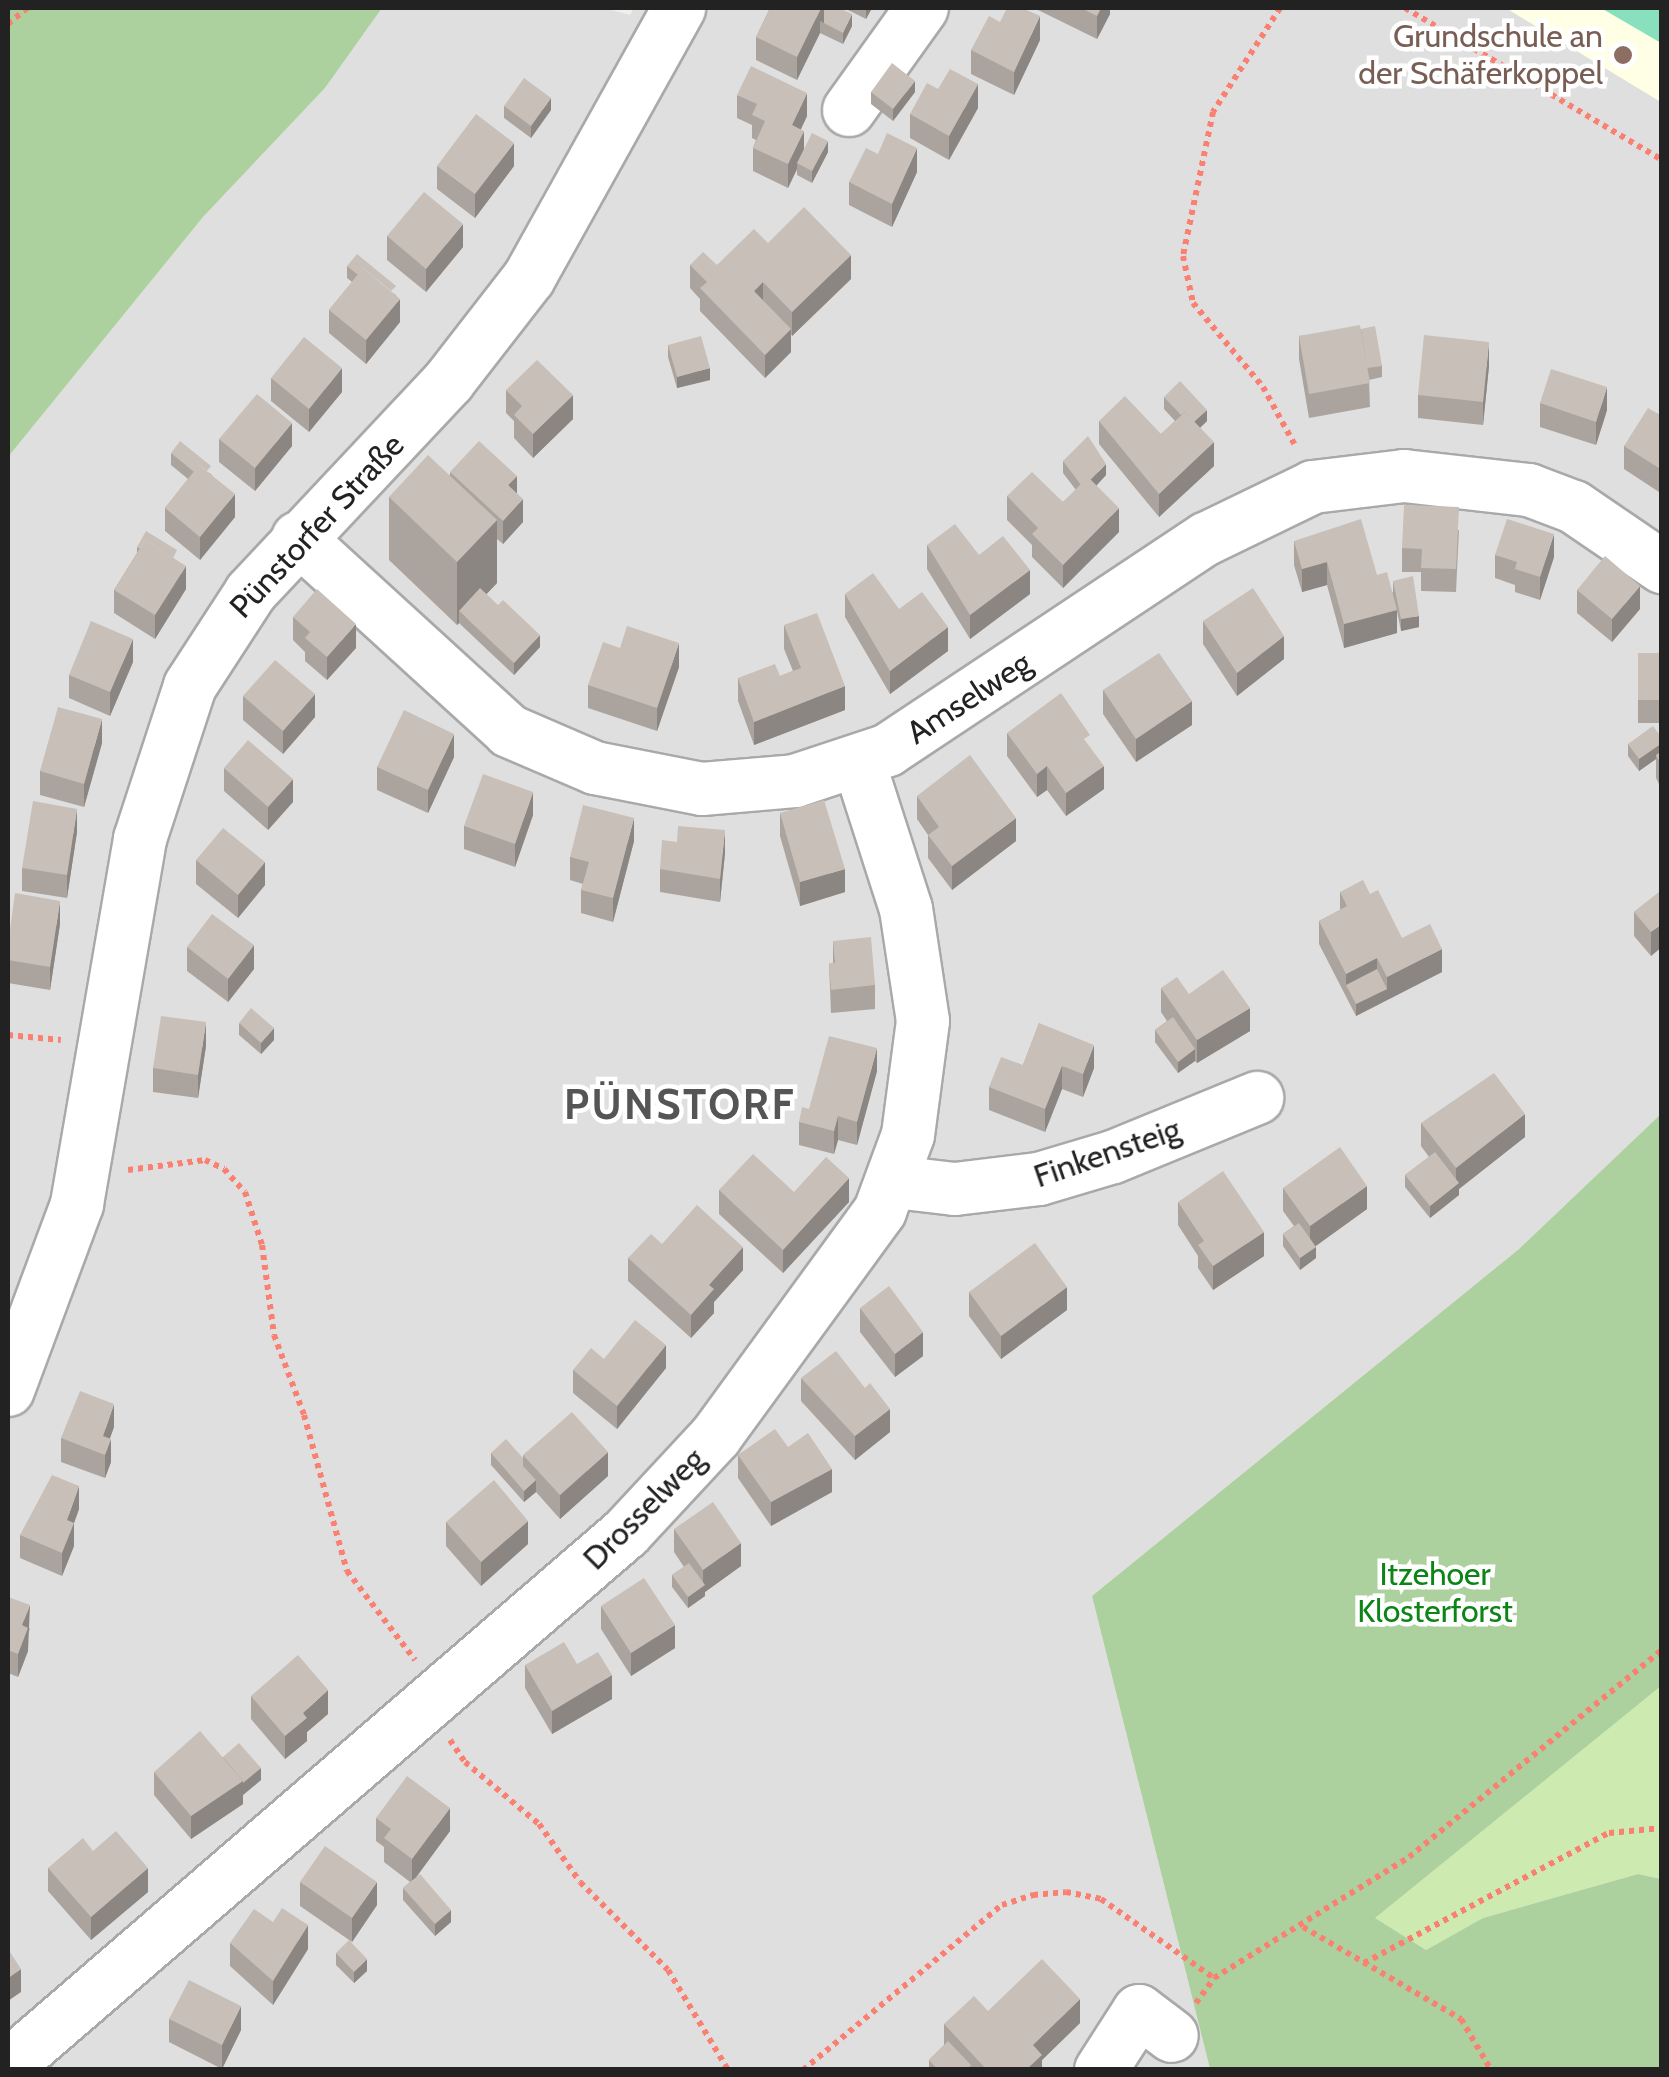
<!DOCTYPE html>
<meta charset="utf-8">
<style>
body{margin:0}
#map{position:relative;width:1669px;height:2077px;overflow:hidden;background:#f2efe9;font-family:Cabin,sans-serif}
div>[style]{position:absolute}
.residential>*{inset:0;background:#e0dfdf}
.education>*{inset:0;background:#ffffe5}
.grass>*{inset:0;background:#cdebb0}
.forest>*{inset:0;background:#add19e}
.pitch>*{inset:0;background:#88e0be}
.path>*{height:6px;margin-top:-3px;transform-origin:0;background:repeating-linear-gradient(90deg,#fa8072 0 5px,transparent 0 10px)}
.roads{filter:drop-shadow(2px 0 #a9a9a9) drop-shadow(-2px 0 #a9a9a9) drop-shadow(0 2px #a9a9a9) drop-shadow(0 -2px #a9a9a9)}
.minor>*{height:52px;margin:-26px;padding:0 26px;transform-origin:26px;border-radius:26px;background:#fff}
.wall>*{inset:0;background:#aba49e}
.shaded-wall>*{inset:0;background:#8b8681}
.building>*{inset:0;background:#c7bfb8}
.dots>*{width:28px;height:28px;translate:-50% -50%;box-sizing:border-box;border:5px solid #fff;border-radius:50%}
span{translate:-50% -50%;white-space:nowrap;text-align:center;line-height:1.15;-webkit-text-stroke:9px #fff;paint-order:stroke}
.education-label{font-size:32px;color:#785e54}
.right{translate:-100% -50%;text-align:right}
.street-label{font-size:32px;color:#222}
.park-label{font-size:32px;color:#0c8416}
.district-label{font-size:42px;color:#555;font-weight:700;letter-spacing:2.5px}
.frame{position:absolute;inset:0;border:10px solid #222;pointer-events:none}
</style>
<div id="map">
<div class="residential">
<i style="clip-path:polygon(382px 8px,604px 8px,630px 15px,634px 8px,1506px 8px,1661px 102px,1661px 1114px,1519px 1249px,1092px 1596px,1210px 2069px,8px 2070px,8px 457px,203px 217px,325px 88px)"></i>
</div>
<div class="education">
<i style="clip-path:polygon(1506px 8px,1661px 8px,1661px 102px)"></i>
</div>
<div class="grass">
<i style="clip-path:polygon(1661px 1686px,1661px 1879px,1638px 1874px,1483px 1918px,1426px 1950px,1374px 1918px)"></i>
</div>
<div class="forest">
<i style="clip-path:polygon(8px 8px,382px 8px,325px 88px,203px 217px,8px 457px)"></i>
<i style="clip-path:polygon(1661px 1114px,1661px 1686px,1375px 1918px,1426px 1950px,1483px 1918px,1638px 1874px,1661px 1879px,1661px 2069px,1210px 2069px,1092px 1596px,1519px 1249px)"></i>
</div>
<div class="pitch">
<i style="clip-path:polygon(1601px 8px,1661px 8px,1661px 43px)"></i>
</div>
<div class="path">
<i style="left:1280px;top:8px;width:124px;rotate:122.8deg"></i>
<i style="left:1213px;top:112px;width:147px;rotate:101.8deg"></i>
<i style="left:1183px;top:256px;width:48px;rotate:78deg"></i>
<i style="left:1193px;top:303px;width:109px;rotate:50.2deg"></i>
<i style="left:1263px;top:387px;width:68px;rotate:61.2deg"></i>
<i style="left:1405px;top:8px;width:299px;rotate:30.6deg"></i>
<i style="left:8px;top:24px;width:25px;rotate:-40deg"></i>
<i style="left:8px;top:1035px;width:53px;rotate:5.4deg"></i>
<i style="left:128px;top:1170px;width:78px;rotate:-7.4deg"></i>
<i style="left:205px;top:1160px;width:21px;rotate:25deg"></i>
<i style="left:224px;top:1169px;width:31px;rotate:48deg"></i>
<i style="left:245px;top:1192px;width:56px;rotate:72.2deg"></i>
<i style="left:262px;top:1245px;width:91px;rotate:82.4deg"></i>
<i style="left:274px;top:1335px;width:85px;rotate:69.4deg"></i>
<i style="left:304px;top:1415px;width:162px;rotate:74.6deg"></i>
<i style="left:347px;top:1571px;width:112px;rotate:52.6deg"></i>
<i style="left:450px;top:1740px;width:27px;rotate:56deg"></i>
<i style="left:465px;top:1762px;width:97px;rotate:40deg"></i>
<i style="left:539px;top:1824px;width:71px;rotate:54.7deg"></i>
<i style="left:580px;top:1882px;width:124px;rotate:45deg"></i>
<i style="left:668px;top:1970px;width:117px;rotate:59deg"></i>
<i style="left:1303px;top:1927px;width:183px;rotate:30.2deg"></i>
<i style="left:1461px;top:2019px;width:59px;rotate:59.5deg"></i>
<i style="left:1364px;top:1963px;width:277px;rotate:-28deg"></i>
<i style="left:1609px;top:1833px;width:53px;rotate:-5.4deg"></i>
<i style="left:1196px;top:2003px;width:31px;rotate:-54deg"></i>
<i style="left:1214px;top:1978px;width:229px;rotate:-31.8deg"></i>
<i style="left:1409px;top:1857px;width:327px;rotate:-39.3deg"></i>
<i style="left:803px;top:2070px;width:259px;rotate:-39.7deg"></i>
<i style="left:1002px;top:1905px;width:33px;rotate:-18deg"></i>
<i style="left:1033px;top:1895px;width:33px;rotate:-5deg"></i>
<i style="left:1066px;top:1892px;width:36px;rotate:11deg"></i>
<i style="left:1101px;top:1899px;width:138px;rotate:35deg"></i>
</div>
<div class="roads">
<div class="minor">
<i style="left:849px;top:110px;width:125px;rotate:-54.4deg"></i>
<i style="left:298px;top:538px;width:286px;rotate:42.4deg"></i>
<i style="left:509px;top:731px;width:94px;rotate:23.3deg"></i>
<i style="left:595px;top:768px;width:109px;rotate:11.1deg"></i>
<i style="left:702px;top:789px;width:93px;rotate:-4.9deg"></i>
<i style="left:795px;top:781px;width:98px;rotate:-18.4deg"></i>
<i style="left:888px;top:750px;width:382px;rotate:-33.6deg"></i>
<i style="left:1206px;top:539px;width:119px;rotate:-25.9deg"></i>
<i style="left:1313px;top:487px;width:92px;rotate:-6.9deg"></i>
<i style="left:1404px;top:476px;width:126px;rotate:6.4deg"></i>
<i style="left:1529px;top:490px;width:48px;rotate:20.7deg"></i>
<i style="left:1574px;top:507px;width:107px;rotate:34.3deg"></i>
<i style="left:895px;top:1182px;width:60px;rotate:6.7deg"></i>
<i style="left:955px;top:1189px;width:85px;rotate:-6.8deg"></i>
<i style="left:1039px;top:1179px;width:77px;rotate:-16.6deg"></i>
<i style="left:1113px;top:1157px;width:156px;rotate:-22.3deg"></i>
<i style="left:8px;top:1390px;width:198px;rotate:-69.6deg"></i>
<i style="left:77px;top:1204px;width:370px;rotate:-80.2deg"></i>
<i style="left:140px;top:839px;width:161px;rotate:-71.9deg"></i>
<i style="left:190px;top:686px;width:112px;rotate:-57deg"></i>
<i style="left:251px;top:592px;width:289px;rotate:-46.8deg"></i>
<i style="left:449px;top:381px;width:130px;rotate:-52.2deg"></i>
<i style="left:529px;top:278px;width:309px;rotate:-60.9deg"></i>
<i style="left:8px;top:2066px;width:816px;rotate:-40.78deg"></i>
<i style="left:626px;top:1533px;width:132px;rotate:-47.1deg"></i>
<i style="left:716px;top:1436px;width:278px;rotate:-53.9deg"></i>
<i style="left:880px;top:1211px;width:81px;rotate:-69.8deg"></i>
<i style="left:908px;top:1135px;width:115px;rotate:-82.5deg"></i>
<i style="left:923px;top:1021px;width:113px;rotate:-98.6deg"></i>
<i style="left:906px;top:909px;width:153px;rotate:-107.8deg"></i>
<i style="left:1101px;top:2070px;width:70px;rotate:-57.2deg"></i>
<i style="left:1139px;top:2011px;width:41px;rotate:37.1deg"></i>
</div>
</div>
<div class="wall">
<i style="clip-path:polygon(770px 8px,852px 26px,843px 44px,820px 33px,797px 80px,756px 60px,756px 37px)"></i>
<i style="clip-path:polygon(844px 8px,872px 8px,866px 19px)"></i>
<i style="clip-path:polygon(1034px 8px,1110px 8px,1110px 14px,1097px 39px)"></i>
<i style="clip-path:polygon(1000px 22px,1040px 40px,1014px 95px,971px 74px,971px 50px)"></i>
<i style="clip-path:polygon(871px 92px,915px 92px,893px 121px,871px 104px)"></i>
<i style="clip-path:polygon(737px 95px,807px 116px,801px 129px,804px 149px,828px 152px,812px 183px,797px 175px,797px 169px,788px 188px,753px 171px,753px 148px,756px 140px,752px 138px,752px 125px,737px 118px)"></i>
<i style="clip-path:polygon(504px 106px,551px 110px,531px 138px,504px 118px)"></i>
<i style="clip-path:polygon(978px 108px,949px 160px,910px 138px,910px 114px)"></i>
<i style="clip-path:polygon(878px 154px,917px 172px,892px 227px,849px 205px,849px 182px)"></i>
<i style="clip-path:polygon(437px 166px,514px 166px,475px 218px,437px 189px)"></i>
<i style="clip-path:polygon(387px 236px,463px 247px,426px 292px,387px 260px)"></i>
<i style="clip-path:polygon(768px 243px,851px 279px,792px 336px,791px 334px,791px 352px,765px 378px,700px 311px,700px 299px,690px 288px,690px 265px,717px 265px)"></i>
<i style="clip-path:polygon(347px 266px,396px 295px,400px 322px,366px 364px,329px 333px,329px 310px,352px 282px,347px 278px)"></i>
<i style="clip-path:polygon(1361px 329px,1382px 366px,1382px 377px,1369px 380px,1370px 407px,1309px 418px,1299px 359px,1299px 336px)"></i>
<i style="clip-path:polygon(668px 345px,710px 380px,677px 388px,668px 357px)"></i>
<i style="clip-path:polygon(1489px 366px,1483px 425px,1418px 418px,1418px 395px)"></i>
<i style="clip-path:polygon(271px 378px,342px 392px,309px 432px,271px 401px)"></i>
<i style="clip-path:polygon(506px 390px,573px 419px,533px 458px,514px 438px,514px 421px,506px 413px)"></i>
<i style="clip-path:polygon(1164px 397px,1207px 421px,1200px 428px,1214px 466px,1159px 517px,1099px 444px,1099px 421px,1161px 434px,1175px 421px,1164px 409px)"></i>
<i style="clip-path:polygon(1540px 403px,1607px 410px,1596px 445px,1540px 427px)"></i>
<i style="clip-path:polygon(1662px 416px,1662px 494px,1624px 469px,1624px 446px)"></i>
<i style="clip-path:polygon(219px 439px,292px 446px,255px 491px,219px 462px)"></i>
<i style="clip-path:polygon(171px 453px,211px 474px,235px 517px,200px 560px,165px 531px,165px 508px,188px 479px,171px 465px)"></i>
<i style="clip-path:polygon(1063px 461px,1106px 475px,1096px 486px,1119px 532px,1063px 588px,1032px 557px,1032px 545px,1007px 520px,1007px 496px,1063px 502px,1076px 490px,1063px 473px)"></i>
<i style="clip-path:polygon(450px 472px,517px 493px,523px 522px,503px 544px,497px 539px,497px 583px,486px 594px,540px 647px,514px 675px,459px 623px,457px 625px,389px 560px,389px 497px,450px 475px)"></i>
<i style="clip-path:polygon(1459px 530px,1456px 592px,1421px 591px,1421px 572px,1402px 572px,1402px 548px)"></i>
<i style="clip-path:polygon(1294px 541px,1377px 575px,1393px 593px,1393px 581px,1419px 627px,1401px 631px,1397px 611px,1397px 633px,1344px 648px,1327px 585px,1302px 592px,1294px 565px)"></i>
<i style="clip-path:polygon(927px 545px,979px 555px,1030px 594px,970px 639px,927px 569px)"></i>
<i style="clip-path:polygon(137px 547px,177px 561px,186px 589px,155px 639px,114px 613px,114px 590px,137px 553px)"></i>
<i style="clip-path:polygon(1495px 555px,1554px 557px,1540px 600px,1515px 592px,1515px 585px,1495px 578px)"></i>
<i style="clip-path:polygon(1577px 590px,1640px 609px,1612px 642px,1577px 613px)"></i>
<i style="clip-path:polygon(845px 594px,899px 609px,948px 651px,890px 694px,845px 617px)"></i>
<i style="clip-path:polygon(293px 617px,356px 648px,327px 680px,305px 661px,305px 652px,293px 640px)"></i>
<i style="clip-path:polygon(1203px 621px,1284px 659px,1237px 696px,1203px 644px)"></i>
<i style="clip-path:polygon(784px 625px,845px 710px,754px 745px,738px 701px,738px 678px,780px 676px,793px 671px,784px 649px)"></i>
<i style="clip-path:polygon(1638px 653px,1662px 653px,1662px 723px,1638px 723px)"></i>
<i style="clip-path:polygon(133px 662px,110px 716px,69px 698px,69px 675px)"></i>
<i style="clip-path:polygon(679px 667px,657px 731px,588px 708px,588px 685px)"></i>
<i style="clip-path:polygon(1103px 690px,1192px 725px,1136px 762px,1103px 714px)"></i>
<i style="clip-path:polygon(243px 696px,315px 717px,283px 754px,243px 720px)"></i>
<i style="clip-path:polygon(1007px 733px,1090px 747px,1104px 789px,1066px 816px,1047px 790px,1037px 797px,1007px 756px)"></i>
<i style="clip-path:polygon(1662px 738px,1662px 790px,1656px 778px,1656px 759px,1639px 771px,1628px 756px,1628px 744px)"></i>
<i style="clip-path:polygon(102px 743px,84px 807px,40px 795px,40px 771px)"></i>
<i style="clip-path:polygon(454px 757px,428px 813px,377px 790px,377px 767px)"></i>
<i style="clip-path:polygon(224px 768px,293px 802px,268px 830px,224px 791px)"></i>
<i style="clip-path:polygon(917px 796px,1016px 841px,952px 890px,928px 858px,928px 835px,917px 819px)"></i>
<i style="clip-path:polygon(780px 813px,845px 892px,800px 906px,780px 836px)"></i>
<i style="clip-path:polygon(533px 815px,515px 867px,464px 849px,464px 826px)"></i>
<i style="clip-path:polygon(77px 832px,67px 898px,22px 891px,22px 868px)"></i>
<i style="clip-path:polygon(634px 841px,613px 922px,581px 913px,581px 890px,583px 884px,570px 880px,570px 857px)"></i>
<i style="clip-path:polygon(725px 853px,720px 902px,660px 892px,660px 869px)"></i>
<i style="clip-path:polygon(196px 860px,265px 885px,238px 918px,196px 884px)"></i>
<i style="clip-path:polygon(1662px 890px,1651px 956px,1634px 936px,1634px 912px)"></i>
<i style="clip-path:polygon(1340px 892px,1370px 894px,1402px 938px,1442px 972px,1356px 1016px,1319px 944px,1319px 921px,1340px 910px)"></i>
<i style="clip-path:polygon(60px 924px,50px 990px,8px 983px,8px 944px)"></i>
<i style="clip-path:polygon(833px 941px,875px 985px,875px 1009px,831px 1013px,829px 963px,833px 963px)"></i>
<i style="clip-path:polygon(187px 947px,254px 969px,228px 1002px,187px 971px)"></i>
<i style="clip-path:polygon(1161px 988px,1189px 994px,1250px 1031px,1197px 1063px,1195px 1061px,1178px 1073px,1155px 1042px,1155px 1030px,1167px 1021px,1161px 1012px)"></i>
<i style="clip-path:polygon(239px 1023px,274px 1040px,261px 1054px,239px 1035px)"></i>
<i style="clip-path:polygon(1039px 1023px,1094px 1068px,1083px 1097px,1062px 1089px,1045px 1132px,989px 1110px,989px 1087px,1023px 1065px)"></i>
<i style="clip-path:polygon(206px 1046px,198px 1098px,153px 1092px,153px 1068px)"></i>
<i style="clip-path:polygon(877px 1071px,857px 1145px,838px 1140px,834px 1154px,799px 1145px,799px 1122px,809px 1109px)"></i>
<i style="clip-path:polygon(1421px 1123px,1525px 1137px,1459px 1189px,1459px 1195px,1430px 1218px,1405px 1187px,1405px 1175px,1429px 1157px,1421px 1146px)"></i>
<i style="clip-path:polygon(1283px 1188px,1367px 1209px,1316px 1246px,1316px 1258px,1300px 1270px,1283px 1246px,1283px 1234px,1294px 1226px,1283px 1211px)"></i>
<i style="clip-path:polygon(719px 1190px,794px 1192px,849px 1202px,783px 1273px,719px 1214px)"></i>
<i style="clip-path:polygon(1178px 1202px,1264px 1256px,1213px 1290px,1198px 1268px,1198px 1256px,1178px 1225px)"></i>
<i style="clip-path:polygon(662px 1244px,743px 1270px,714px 1302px,714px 1313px,691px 1338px,628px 1281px,628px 1258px)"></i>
<i style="clip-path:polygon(969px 1292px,1067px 1310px,1001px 1359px,969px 1316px)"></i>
<i style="clip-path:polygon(860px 1308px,923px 1356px,895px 1377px,860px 1332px)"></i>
<i style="clip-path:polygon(604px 1359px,666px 1368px,617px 1429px,573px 1393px,573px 1370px)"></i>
<i style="clip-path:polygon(801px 1378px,890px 1432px,855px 1460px,801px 1401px)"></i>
<i style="clip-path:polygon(114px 1427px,110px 1438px,111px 1462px,105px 1478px,61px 1462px,61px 1438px)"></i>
<i style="clip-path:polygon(788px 1447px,832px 1492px,771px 1526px,738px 1478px,738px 1455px)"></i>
<i style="clip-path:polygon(491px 1453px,523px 1458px,523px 1455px,608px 1476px,560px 1519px,536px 1492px,524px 1502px,491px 1465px)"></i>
<i style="clip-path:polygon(79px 1509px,74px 1523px,74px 1546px,62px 1576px,20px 1558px,20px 1535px)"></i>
<i style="clip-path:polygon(446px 1522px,528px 1544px,481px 1586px,446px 1546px)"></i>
<i style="clip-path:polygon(674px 1529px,741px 1566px,705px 1592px,705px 1596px,688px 1608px,672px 1587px,672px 1575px,684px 1567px,674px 1552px)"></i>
<i style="clip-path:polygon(8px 1597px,30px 1629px,28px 1633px,28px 1651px,18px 1677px,8px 1673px)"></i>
<i style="clip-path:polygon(601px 1606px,675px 1648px,631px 1676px,601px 1629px)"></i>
<i style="clip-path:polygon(577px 1664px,612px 1699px,552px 1734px,525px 1688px,525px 1665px)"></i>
<i style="clip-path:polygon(251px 1696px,328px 1714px,307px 1732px,307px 1741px,285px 1759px,251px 1719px)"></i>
<i style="clip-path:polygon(223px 1757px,261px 1780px,243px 1795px,243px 1804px,191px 1839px,154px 1795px,154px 1772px)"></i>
<i style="clip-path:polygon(376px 1818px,450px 1831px,416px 1877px,451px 1922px,435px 1936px,403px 1900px,403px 1888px,410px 1882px,384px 1862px,384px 1847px,376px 1841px)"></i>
<i style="clip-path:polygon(93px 1851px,148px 1892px,91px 1940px,48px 1891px,48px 1868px)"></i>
<i style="clip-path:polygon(300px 1882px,377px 1905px,352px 1942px,300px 1906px)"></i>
<i style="clip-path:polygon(273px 1922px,308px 1949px,273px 2005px,230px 1966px,230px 1943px)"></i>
<i style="clip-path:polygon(336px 1953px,367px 1971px,354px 1983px,336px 1965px)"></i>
<i style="clip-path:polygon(988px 2011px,1080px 2023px,1042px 2060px,1042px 2070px,929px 2070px,929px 2060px,944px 2045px,944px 2024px)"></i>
<i style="clip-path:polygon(169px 2019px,241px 2030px,222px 2069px,169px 2042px)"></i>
</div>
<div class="shaded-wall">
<i style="clip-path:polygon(821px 8px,824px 8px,824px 23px,820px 21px,820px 33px,797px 80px,797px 57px)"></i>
<i style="clip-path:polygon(866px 8px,872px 8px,866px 19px)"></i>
<i style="clip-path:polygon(1101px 8px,1110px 8px,1110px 14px,1097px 39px,1097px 16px)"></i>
<i style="clip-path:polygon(852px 14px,852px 26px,843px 44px,843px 33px)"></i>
<i style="clip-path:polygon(1040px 16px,1040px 40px,1014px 95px,1014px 72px)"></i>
<i style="clip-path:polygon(915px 81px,915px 92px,893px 121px,893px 109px)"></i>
<i style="clip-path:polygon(978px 84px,978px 108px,949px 160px,949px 136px)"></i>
<i style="clip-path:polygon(807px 93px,807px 116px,792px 148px,792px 125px)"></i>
<i style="clip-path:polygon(551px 98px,551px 110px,531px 138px,531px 126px)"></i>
<i style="clip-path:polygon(804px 131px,804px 154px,797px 163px,797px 169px,788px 188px,788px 164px)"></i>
<i style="clip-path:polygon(828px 141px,828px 152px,812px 183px,812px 171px)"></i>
<i style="clip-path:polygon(514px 143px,514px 166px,475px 218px,475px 194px)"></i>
<i style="clip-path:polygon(917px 148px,917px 172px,892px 227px,892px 204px)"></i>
<i style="clip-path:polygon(463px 224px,463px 247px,426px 292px,426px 269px)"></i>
<i style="clip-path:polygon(851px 255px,851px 279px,792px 336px,792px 312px)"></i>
<i style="clip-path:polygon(763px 282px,763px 306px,754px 291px)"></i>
<i style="clip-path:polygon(400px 299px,400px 322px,366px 364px,366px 340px)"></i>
<i style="clip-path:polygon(791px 329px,791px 352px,765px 378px,765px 355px)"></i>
<i style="clip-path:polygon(1489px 342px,1489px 366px,1483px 425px,1483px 402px)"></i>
<i style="clip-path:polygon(342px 368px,342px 392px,309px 432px,309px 409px)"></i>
<i style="clip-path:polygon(710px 368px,710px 380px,677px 388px,677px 377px)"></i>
<i style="clip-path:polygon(1607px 387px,1607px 410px,1596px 445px,1596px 422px)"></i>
<i style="clip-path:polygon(573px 395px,573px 419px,533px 458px,533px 434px)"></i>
<i style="clip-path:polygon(1207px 410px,1207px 421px,1190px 437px,1190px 425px)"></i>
<i style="clip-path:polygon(292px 423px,292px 446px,255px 491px,255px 468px)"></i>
<i style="clip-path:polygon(1214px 442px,1214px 466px,1159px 517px,1159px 494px)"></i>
<i style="clip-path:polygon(1106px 464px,1106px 475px,1083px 500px,1083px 488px)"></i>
<i style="clip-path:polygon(517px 476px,517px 499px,508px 485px)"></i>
<i style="clip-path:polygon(235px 494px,235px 517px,200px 560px,200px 537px)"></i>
<i style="clip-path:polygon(523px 499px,523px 522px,503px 544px,503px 521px)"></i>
<i style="clip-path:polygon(1119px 508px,1119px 532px,1063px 588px,1063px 565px)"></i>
<i style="clip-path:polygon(497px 520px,497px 583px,465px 617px,459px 611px,459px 623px,457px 625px,457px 562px)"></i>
<i style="clip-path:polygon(1554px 534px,1554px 557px,1540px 600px,1540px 577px)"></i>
<i style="clip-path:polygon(1327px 562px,1327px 585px,1302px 592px,1302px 569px)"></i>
<i style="clip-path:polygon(186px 566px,186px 589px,155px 639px,155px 615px)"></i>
<i style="clip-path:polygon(1030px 570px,1030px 594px,970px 639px,970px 615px)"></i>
<i style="clip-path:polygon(1640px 586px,1640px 609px,1612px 642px,1612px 619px)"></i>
<i style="clip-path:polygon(1397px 610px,1397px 633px,1344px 648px,1344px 624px)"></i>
<i style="clip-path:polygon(1419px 616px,1419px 627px,1401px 631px,1401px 619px)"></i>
<i style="clip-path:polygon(356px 624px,356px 648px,327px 680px,327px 657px)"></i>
<i style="clip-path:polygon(948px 627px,948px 651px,890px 694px,890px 671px)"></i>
<i style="clip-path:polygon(540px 635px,540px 647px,514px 675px,514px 663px)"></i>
<i style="clip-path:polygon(1284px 636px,1284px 659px,1237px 696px,1237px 673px)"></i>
<i style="clip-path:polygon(133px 639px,133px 662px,110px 716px,110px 692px)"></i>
<i style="clip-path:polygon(679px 643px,679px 667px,657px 731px,657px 708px)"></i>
<i style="clip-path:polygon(845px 686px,845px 710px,754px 745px,754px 722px)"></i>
<i style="clip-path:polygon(315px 694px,315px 717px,283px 754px,283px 731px)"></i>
<i style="clip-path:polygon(1192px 701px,1192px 725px,1136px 762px,1136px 739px)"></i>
<i style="clip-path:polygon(102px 719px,102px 743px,84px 807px,84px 784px)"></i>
<i style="clip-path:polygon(454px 734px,454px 757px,428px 813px,428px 790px)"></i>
<i style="clip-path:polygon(1662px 743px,1662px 755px,1656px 755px,1656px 759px,1639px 771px,1639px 759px)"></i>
<i style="clip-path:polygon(1047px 766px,1047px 790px,1037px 797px,1037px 774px)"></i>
<i style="clip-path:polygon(1104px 766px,1104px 789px,1066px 816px,1066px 793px)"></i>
<i style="clip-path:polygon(293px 779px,293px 802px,268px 830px,268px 807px)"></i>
<i style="clip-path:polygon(533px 792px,533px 815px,515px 867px,515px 844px)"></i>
<i style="clip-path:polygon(77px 809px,77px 832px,67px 898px,67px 875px)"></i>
<i style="clip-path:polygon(634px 818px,634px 841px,613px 922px,613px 898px)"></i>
<i style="clip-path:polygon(1016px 818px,1016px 841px,952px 890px,952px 866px)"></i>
<i style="clip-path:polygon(725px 830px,725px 853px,720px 902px,720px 879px)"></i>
<i style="clip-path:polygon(265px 862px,265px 885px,238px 918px,238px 895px)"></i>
<i style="clip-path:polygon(845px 869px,845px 892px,800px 906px,800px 882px)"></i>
<i style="clip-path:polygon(60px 901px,60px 924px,50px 990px,50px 967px)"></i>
<i style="clip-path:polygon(1662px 924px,1662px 947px,1651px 956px,1651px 932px)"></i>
<i style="clip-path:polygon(254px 945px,254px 969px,228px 1002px,228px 979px)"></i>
<i style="clip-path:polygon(1442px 949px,1442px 972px,1356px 1016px,1356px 1004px,1387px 989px,1387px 977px)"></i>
<i style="clip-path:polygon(1377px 958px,1377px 981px,1346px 985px,1346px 974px)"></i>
<i style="clip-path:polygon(1250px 1008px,1250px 1031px,1197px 1063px,1197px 1040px)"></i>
<i style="clip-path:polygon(206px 1022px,206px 1046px,198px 1098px,198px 1075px)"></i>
<i style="clip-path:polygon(274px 1028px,274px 1040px,261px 1054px,261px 1043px)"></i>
<i style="clip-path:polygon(1094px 1045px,1094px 1068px,1083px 1097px,1083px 1074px)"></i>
<i style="clip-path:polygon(877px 1048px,877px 1071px,857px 1145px,857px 1122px)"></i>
<i style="clip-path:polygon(1195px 1049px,1195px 1061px,1178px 1073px,1178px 1062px)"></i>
<i style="clip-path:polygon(1062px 1066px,1062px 1089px,1045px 1132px,1045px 1109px)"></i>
<i style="clip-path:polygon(1525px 1114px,1525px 1137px,1459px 1189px,1459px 1195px,1430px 1218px,1430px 1206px,1456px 1185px,1456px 1168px)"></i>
<i style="clip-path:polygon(838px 1116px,838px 1140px,834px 1154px,834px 1131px)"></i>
<i style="clip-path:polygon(849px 1178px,849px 1202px,783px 1273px,783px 1250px)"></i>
<i style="clip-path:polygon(1367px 1186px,1367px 1209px,1310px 1250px,1310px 1226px)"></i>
<i style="clip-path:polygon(1264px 1232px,1264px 1256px,1213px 1290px,1213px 1266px)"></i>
<i style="clip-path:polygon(743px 1247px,743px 1270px,714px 1302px,714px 1313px,691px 1338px,691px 1315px,709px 1285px)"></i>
<i style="clip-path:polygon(1316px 1247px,1316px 1258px,1300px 1270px,1300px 1258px)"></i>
<i style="clip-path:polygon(1067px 1287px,1067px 1310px,1001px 1359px,1001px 1336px)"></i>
<i style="clip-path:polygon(923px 1332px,923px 1356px,895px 1377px,895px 1354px)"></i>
<i style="clip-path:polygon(666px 1345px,666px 1368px,617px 1429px,617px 1406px)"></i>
<i style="clip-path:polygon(114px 1404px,114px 1427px,104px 1454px,103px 1436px)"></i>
<i style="clip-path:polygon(890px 1409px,890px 1432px,855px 1460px,855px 1436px)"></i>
<i style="clip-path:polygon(111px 1439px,111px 1462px,105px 1478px,105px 1455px)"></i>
<i style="clip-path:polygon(608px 1452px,608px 1476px,560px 1519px,560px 1495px)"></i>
<i style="clip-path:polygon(832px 1469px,832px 1492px,771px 1526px,771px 1502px)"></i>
<i style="clip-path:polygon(536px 1480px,536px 1492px,524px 1502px,524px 1491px)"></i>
<i style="clip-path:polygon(79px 1486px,79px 1509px,74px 1523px,74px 1546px,62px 1576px,62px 1553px,67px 1520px)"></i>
<i style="clip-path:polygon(528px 1521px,528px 1544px,481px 1586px,481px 1562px)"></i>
<i style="clip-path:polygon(741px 1543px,741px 1566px,705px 1592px,705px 1596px,688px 1608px,688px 1597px,703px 1586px,703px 1570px)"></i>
<i style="clip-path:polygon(30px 1605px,28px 1651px,18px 1677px,18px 1654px,22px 1625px)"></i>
<i style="clip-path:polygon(675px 1625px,675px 1648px,631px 1676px,631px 1653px)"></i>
<i style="clip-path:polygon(612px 1675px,612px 1699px,552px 1734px,552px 1711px)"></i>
<i style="clip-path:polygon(328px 1690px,328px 1714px,307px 1732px,307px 1741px,285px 1759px,285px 1736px,303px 1713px)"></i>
<i style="clip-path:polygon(261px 1768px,261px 1780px,243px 1795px,243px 1804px,191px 1839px,191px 1816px)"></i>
<i style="clip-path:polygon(450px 1808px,450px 1831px,412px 1883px,412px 1859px)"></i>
<i style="clip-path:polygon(148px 1868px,148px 1892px,91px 1940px,91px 1917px)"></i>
<i style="clip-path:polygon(377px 1882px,377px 1905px,352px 1942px,352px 1918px)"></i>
<i style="clip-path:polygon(451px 1910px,451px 1922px,435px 1936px,435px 1924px)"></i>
<i style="clip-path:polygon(308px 1925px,308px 1949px,273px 2005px,273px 1981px)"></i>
<i style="clip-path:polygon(367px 1959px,367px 1971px,354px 1983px,354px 1972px)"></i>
<i style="clip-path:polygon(21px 1969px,21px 1992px,8px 2001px,8px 1978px)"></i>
<i style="clip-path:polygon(1080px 1999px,1080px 2023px,1042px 2060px,1042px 2070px,1026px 2070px,1033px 2045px)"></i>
<i style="clip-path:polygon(241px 2006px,241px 2030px,222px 2069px,222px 2045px)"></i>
</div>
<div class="building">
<i style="clip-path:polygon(770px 8px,821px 8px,797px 57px,756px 37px)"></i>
<i style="clip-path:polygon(824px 8px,839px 8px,852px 14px,843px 33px,824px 23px)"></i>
<i style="clip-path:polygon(1007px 8px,1022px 8px,1040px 16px,1014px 72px,971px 50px,989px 16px,1000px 22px)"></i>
<i style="clip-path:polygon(1081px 8px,1101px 8px,1097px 16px)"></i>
<i style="clip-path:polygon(892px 63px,915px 81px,893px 109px,871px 92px)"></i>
<i style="clip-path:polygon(751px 66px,807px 93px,792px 125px,804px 131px,788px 164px,753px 148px,765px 121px,752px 115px,757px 104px,737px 95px)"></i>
<i style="clip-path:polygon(950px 69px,978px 84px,949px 136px,910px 114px,927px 83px,938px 89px)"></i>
<i style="clip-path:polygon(524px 78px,551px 98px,531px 126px,504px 106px)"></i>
<i style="clip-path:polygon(476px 114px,514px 143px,475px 194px,437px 166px)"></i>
<i style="clip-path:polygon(812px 133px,828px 141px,812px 171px,797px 163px)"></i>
<i style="clip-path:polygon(887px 133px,917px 148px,892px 204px,849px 182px,866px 148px,878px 154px)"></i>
<i style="clip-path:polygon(424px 192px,463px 224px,426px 269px,387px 236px)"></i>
<i style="clip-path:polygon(804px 207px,851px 255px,792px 312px,763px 282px,754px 291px,791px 329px,765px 355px,700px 288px,707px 282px,690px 265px,703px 252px,717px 265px,754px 229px,768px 243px)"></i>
<i style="clip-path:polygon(357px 254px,396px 286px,391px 291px,363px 268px,358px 275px,347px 266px)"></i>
<i style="clip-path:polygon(363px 268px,400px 299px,366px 340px,329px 310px)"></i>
<i style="clip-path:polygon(1360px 325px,1370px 383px,1309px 394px,1299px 336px)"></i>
<i style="clip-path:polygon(1375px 326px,1382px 366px,1367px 368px,1361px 329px)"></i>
<i style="clip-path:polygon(1424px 335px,1489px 342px,1483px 402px,1418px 395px)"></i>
<i style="clip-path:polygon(701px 336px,710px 368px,677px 377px,668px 345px)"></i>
<i style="clip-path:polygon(304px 337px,342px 368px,309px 409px,271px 378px)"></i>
<i style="clip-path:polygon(537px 360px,573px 395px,533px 434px,514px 415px,522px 406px,506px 390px)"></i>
<i style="clip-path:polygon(1551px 369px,1607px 387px,1596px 422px,1540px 403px)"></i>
<i style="clip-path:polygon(1180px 381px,1207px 410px,1194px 422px,1185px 412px,1181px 415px,1164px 397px)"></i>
<i style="clip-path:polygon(257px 394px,292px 423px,255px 468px,219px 439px)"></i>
<i style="clip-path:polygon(1125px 396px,1161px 434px,1185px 412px,1214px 442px,1159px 494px,1099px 421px)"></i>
<i style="clip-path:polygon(1648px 408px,1662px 416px,1662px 470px,1624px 446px)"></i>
<i style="clip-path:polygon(1088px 436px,1106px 464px,1090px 480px,1088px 477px,1081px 485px,1063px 461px)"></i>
<i style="clip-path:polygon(180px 441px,211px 466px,207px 471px,199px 465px,194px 472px,171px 453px)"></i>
<i style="clip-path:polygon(479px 441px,517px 476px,508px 485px,523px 499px,503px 521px,450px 472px)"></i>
<i style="clip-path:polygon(428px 455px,497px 520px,457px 562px,389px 497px)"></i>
<i style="clip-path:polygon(199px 465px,235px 494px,200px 537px,165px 508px)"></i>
<i style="clip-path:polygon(1032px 472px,1063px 502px,1088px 477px,1119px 508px,1063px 565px,1032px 534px,1038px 528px,1007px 496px)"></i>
<i style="clip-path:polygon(1404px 505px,1459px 507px,1456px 569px,1421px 568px,1422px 549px,1402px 548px)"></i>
<i style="clip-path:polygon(1361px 519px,1377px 575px,1387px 572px,1397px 610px,1344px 624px,1327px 562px,1302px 569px,1294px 541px)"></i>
<i style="clip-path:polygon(1507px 519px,1554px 534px,1540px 577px,1515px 569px,1517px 562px,1495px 555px)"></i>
<i style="clip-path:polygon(955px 524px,979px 555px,1003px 536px,1030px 570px,970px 615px,927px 545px)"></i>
<i style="clip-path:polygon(146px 531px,177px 550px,173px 558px,145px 540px,140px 548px,137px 547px)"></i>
<i style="clip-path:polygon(145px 540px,186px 566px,155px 615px,114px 590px)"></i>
<i style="clip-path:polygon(1605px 556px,1640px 586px,1612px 619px,1577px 590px)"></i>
<i style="clip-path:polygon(873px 573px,899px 609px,922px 592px,948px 627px,890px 671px,845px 594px)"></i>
<i style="clip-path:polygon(1413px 576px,1419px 616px,1401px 619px,1393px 581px)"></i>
<i style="clip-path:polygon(480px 588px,498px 605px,503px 600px,540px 635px,514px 663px,459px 611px)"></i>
<i style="clip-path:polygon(1253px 588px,1284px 636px,1237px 673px,1203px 621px)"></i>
<i style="clip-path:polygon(317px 589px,356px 624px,327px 657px,305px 638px,310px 632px,293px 617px)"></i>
<i style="clip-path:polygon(817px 613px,845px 686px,754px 722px,738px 678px,775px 664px,780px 676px,801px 668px,784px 625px)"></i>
<i style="clip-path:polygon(91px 621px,133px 639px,110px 692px,69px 675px)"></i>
<i style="clip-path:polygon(627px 626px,679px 643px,657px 708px,588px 685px,603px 642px,620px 648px)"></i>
<i style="clip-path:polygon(1159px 653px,1192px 701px,1136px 739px,1103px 690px)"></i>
<i style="clip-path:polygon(1638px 653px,1662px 653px,1662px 700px,1638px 700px)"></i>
<i style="clip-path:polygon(275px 660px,315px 694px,283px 731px,243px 696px)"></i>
<i style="clip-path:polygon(1061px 693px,1090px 735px,1084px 739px,1104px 766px,1066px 793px,1047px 766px,1037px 774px,1007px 733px)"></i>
<i style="clip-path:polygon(58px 707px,102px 719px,84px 784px,40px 771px)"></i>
<i style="clip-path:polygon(404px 710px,454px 734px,428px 790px,377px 767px)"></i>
<i style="clip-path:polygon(1653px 726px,1662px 738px,1662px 743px,1639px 759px,1628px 744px)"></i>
<i style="clip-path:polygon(248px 740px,293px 779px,268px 807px,224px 768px)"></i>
<i style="clip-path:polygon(1662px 751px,1662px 766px,1656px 755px)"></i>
<i style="clip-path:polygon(970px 755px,1016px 818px,952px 866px,928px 835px,939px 827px,917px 796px)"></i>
<i style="clip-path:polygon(483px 774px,533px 792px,515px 844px,464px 826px)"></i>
<i style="clip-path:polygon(824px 800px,845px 869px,800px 882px,780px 813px)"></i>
<i style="clip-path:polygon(33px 801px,77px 809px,67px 875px,22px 868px)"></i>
<i style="clip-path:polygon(583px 805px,634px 818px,613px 898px,581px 890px,589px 862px,570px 857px)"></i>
<i style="clip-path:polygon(678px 826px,725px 830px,720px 879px,660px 869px,662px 840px,677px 842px)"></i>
<i style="clip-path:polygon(223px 828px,265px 862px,238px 895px,196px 860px)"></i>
<i style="clip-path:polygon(1363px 880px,1370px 894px,1378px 890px,1402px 938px,1430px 924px,1442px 949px,1387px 977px,1377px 958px,1346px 974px,1319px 921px,1347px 906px,1340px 892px)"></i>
<i style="clip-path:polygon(1662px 890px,1662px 924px,1651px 932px,1634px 912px)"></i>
<i style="clip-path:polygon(15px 893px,60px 901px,50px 967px,8px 960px,8px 944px)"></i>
<i style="clip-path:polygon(212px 914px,254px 945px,228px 979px,187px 947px)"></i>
<i style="clip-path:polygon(871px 937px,875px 985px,831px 990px,829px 963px,835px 963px,833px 941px)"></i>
<i style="clip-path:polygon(1377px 969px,1387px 989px,1356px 1004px,1346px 985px)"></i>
<i style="clip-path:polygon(1223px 970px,1250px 1008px,1197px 1040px,1161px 988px,1177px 977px,1189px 994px)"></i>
<i style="clip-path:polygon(251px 1008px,274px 1028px,261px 1043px,239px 1023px)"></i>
<i style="clip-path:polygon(161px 1016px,206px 1022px,198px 1075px,153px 1068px)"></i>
<i style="clip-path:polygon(1173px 1017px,1195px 1049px,1178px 1062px,1155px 1030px)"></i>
<i style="clip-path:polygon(1039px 1023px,1094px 1045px,1083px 1074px,1062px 1066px,1045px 1109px,989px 1087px,1001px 1057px,1023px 1065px)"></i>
<i style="clip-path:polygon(829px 1036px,877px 1048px,857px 1122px,838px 1116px,834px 1131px,799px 1122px,802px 1107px,809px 1109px)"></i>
<i style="clip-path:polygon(1494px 1073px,1525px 1114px,1456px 1168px,1421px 1123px)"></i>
<i style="clip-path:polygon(1340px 1147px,1367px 1186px,1310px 1226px,1283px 1188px)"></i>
<i style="clip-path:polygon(1435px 1152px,1459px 1183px,1430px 1206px,1405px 1175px)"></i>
<i style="clip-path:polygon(753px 1154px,794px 1192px,826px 1157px,849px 1178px,783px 1250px,719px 1190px)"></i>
<i style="clip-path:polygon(1223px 1171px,1264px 1232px,1213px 1266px,1198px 1245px,1204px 1241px,1178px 1202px)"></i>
<i style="clip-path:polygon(697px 1205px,743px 1247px,709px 1285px,714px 1289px,691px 1315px,628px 1258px,651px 1234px,662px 1244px)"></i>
<i style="clip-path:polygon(1299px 1223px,1316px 1247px,1300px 1258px,1283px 1234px)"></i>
<i style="clip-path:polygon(1035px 1243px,1067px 1287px,1001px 1336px,969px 1292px)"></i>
<i style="clip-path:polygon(889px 1286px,923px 1332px,895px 1354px,860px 1308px)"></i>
<i style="clip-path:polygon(635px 1320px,666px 1345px,617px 1406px,573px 1370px,591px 1348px,604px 1359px)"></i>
<i style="clip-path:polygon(836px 1351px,865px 1388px,870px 1383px,890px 1409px,855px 1436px,801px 1378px)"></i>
<i style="clip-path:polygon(80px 1391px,114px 1404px,103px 1436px,111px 1439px,105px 1455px,61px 1438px)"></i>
<i style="clip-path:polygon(572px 1412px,608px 1452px,560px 1495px,523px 1455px)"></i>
<i style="clip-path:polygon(775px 1429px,788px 1447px,808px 1433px,832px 1469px,771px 1502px,738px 1455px)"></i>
<i style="clip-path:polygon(506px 1439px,523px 1458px,523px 1466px,536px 1480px,524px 1491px,491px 1453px)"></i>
<i style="clip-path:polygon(52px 1475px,79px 1486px,67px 1520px,74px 1523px,62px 1553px,20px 1535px)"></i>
<i style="clip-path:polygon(494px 1480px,528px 1521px,481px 1562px,446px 1522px)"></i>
<i style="clip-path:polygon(713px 1502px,741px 1543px,703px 1570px,674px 1529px)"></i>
<i style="clip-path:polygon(689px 1563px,705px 1585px,688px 1597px,672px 1575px)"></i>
<i style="clip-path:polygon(644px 1578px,675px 1625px,631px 1653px,601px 1606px)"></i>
<i style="clip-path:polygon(8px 1597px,30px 1605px,22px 1625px,28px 1628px,18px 1654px,8px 1650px)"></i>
<i style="clip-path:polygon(564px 1642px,577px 1664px,598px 1652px,612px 1675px,552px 1711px,525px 1665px)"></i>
<i style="clip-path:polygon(298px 1655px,328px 1690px,303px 1713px,307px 1718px,285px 1736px,251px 1696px)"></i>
<i style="clip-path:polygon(200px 1731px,243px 1781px,191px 1816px,154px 1772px)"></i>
<i style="clip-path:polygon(239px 1743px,261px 1768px,243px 1783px,243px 1781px,223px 1757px)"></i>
<i style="clip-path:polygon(407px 1776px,450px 1808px,412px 1859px,384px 1838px,391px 1829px,376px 1818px)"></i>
<i style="clip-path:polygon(116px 1831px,148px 1868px,91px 1917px,48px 1868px,83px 1838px,93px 1851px)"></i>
<i style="clip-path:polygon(325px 1846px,377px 1882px,352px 1918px,300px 1882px)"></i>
<i style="clip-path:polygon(420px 1874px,451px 1910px,435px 1924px,403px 1888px)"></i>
<i style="clip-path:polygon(282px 1908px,308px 1925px,273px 1981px,230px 1943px,254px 1909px,273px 1922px)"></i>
<i style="clip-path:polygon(349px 1940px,367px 1959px,354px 1972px,336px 1953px)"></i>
<i style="clip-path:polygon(8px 1949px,21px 1969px,8px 1978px)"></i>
<i style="clip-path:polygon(1042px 1959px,1080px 1999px,1033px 2045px,1042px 2055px,1026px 2070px,987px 2070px,944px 2024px,974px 1996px,988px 2011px)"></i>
<i style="clip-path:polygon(189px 1980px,241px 2006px,222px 2045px,169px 2019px)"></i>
<i style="clip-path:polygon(948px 2041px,971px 2065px,967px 2070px,938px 2070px,929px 2060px)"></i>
</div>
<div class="dots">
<i style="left:1623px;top:55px;background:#8d6e63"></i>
</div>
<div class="education-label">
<span class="right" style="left:1603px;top:55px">Grundschule an<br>der Schäferkoppel</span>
</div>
<div class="street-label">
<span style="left:317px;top:526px;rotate:-47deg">Pünstorfer Straße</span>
<span style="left:969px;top:698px;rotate:-33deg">Amselweg</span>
<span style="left:1107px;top:1153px;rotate:-19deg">Finkensteig</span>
<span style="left:644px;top:1509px;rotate:-45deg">Drosselweg</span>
</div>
<div class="park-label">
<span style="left:1435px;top:1593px">Itzehoer<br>Klosterforst</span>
</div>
<div class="district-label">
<span style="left:680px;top:1104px">PÜNSTORF</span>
</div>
<div class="frame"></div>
</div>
